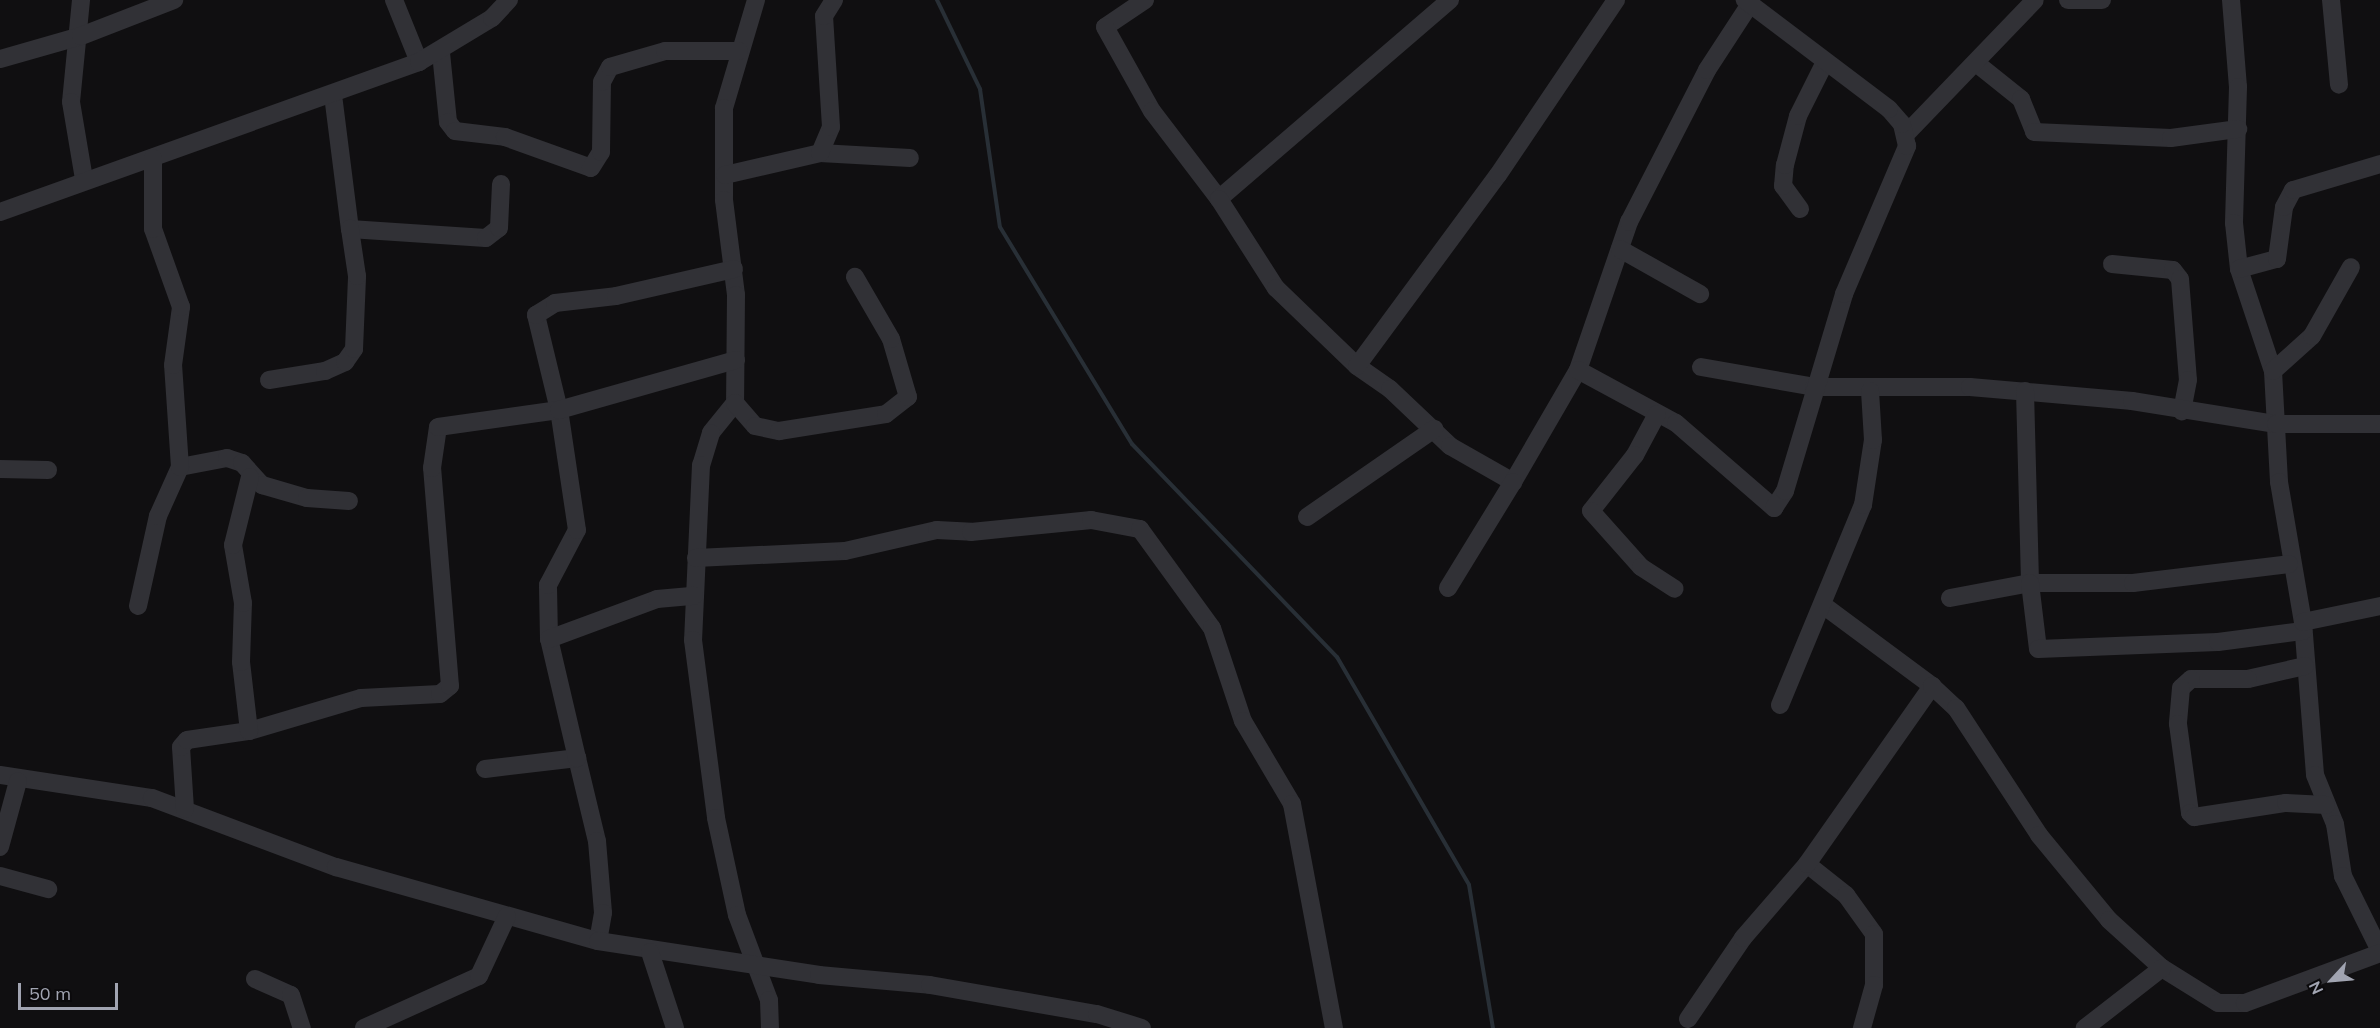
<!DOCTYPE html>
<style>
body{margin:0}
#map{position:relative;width:2380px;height:1028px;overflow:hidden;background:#100f11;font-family:Mulish,sans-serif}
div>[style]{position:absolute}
.stream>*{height:4px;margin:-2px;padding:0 2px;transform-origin:2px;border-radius:2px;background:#282f36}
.minor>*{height:18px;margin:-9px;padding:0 9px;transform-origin:9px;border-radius:9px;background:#313136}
span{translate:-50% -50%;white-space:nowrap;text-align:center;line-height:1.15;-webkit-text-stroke:5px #0b0a0c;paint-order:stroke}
.north{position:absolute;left:2302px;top:950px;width:60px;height:60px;-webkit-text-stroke:4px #0b0a0c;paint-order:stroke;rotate:244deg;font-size:16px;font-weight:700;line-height:24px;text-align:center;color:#a1a4b1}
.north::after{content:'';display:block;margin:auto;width:21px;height:27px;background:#a1a4b1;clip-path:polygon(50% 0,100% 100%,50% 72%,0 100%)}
.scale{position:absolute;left:18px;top:983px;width:100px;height:27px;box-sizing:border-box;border:3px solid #a1a4b1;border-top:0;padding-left:8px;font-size:18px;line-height:21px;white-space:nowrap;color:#a1a4b1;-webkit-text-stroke:4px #0b0a0c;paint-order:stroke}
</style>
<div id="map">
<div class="stream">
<i style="left:937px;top:0;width:99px;rotate:64.2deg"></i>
<i style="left:980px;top:89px;width:139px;rotate:81.8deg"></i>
<i style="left:1000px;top:227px;width:254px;rotate:58.7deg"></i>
<i style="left:1132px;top:444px;width:296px;rotate:46.1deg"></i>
<i style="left:1337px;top:657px;width:263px;rotate:59.9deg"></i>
<i style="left:1469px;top:885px;width:145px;rotate:80.5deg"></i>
</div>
<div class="minor">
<i style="left:81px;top:0;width:102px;rotate:95.6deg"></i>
<i style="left:71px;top:102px;width:78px;rotate:80.4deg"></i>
<i style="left:394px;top:0;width:67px;rotate:68deg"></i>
<i style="left:756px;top:0;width:113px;rotate:106.5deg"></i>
<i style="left:724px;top:108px;width:92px;rotate:90deg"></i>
<i style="left:724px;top:200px;width:96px;rotate:82.8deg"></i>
<i style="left:736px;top:295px;width:108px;rotate:90.5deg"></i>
<i style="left:735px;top:403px;width:38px;rotate:129deg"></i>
<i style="left:711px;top:433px;width:34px;rotate:107deg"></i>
<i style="left:701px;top:465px;width:175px;rotate:92.6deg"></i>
<i style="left:693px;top:640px;width:179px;rotate:82.6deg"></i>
<i style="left:716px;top:818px;width:99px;rotate:77.8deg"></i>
<i style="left:737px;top:915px;width:91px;rotate:69.4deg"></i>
<i style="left:769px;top:1000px;width:28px;rotate:88deg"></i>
<i style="left:1145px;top:0;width:48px;rotate:146deg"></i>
<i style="left:1105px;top:27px;width:96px;rotate:60.8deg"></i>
<i style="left:1152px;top:111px;width:111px;rotate:52.7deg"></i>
<i style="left:1450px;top:0;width:305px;rotate:139.3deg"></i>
<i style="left:1219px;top:199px;width:106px;rotate:57.4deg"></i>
<i style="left:1276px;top:288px;width:112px;rotate:43.9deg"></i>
<i style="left:1357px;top:366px;width:40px;rotate:34.9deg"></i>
<i style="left:1390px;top:389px;width:83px;rotate:43.5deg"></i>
<i style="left:1450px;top:446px;width:73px;rotate:29.7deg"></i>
<i style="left:1513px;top:482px;width:129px;rotate:-59.9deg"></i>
<i style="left:1578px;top:370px;width:157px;rotate:-71deg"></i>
<i style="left:1629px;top:222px;width:171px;rotate:-62.8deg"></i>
<i style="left:1707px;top:70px;width:79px;rotate:-56.9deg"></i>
<i style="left:2068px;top:0;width:34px"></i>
<i style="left:2231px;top:0;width:87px;rotate:85.4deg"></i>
<i style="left:2238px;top:87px;width:136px;rotate:91.7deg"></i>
<i style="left:2234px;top:223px;width:46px;rotate:83.8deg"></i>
<i style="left:2239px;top:269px;width:108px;rotate:71.6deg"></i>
<i style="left:2273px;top:371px;width:111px;rotate:86.9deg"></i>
<i style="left:2279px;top:482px;width:142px;rotate:80.3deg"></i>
<i style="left:2303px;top:622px;width:153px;rotate:85.5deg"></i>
<i style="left:2315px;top:775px;width:53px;rotate:67.8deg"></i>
<i style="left:2335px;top:824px;width:53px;rotate:81.3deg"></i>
<i style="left:2343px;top:876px;width:84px;rotate:63.7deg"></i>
<i style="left:2331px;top:0;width:85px;rotate:84.6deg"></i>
<i style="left:441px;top:53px;width:69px;rotate:84.2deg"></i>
<i style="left:448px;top:122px;width:11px;rotate:52deg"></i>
<i style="left:455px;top:131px;width:50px;rotate:6.8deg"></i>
<i style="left:505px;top:137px;width:91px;rotate:19.8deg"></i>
<i style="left:591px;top:168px;width:19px;rotate:-58deg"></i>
<i style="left:601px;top:152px;width:70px;rotate:-89.2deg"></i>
<i style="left:602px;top:82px;width:17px;rotate:-62deg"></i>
<i style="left:610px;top:67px;width:57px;rotate:-16.2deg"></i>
<i style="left:665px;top:51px;width:74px"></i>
<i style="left:0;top:59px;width:84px;rotate:-15.9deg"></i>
<i style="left:81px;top:36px;width:100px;rotate:-21.2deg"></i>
<i style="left:1976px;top:63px;width:58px;rotate:38.7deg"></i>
<i style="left:2021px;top:99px;width:35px;rotate:68deg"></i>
<i style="left:2034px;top:132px;width:137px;rotate:2.5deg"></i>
<i style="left:2171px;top:138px;width:68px;rotate:-7.7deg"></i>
<i style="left:333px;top:95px;width:135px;rotate:82.8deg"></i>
<i style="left:350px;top:229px;width:136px;rotate:3.8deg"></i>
<i style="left:486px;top:238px;width:16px;rotate:-38deg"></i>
<i style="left:499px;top:228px;width:44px;rotate:-87.4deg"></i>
<i style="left:1905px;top:135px;width:187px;rotate:-46.1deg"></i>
<i style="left:820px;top:153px;width:90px;rotate:3.2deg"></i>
<i style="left:725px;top:175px;width:98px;rotate:-13deg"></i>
<i style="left:820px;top:153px;width:28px;rotate:-67deg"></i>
<i style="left:831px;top:127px;width:111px;rotate:-93.6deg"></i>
<i style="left:824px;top:16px;width:19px;rotate:-58deg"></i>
<i style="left:1800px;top:209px;width:29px;rotate:-126deg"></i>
<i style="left:1783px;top:186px;width:21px;rotate:-85deg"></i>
<i style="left:1785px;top:165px;width:51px;rotate:-75.1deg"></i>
<i style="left:1798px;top:116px;width:60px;rotate:-63.4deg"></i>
<i style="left:0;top:212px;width:445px;rotate:-19.7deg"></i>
<i style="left:419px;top:62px;width:85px;rotate:-31.1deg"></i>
<i style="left:492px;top:18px;width:25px;rotate:-47deg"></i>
<i style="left:1620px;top:249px;width:92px;rotate:29.4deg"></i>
<i style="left:2112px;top:264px;width:61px;rotate:5.6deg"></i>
<i style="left:2173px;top:270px;width:11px;rotate:52deg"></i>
<i style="left:2180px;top:279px;width:101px;rotate:85.5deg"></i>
<i style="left:2188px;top:380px;width:32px;rotate:101deg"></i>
<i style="left:2239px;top:269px;width:39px;rotate:-15deg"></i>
<i style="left:2277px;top:259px;width:52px;rotate:-82.3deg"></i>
<i style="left:2284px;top:207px;width:19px;rotate:-62deg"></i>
<i style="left:2293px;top:190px;width:91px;rotate:-16.6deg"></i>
<i style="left:1357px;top:366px;width:237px;rotate:-53.6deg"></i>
<i style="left:1498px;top:175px;width:211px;rotate:-56deg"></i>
<i style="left:1701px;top:367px;width:115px;rotate:10deg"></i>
<i style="left:1814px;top:387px;width:156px"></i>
<i style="left:1970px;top:387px;width:163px;rotate:4.9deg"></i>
<i style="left:2132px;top:401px;width:146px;rotate:9.1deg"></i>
<i style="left:2276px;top:424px;width:104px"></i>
<i style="left:1578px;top:370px;width:111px;rotate:28.4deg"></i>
<i style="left:1676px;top:423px;width:130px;rotate:40.9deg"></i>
<i style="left:1774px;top:508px;width:20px;rotate:-57deg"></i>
<i style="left:1785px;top:491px;width:206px;rotate:-73.3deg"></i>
<i style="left:1844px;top:294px;width:161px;rotate:-66.9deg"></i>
<i style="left:1907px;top:146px;width:23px;rotate:-103deg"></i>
<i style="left:1902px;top:124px;width:20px;rotate:-131deg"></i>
<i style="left:1889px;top:109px;width:181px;rotate:-142.9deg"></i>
<i style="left:2273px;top:371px;width:52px;rotate:-41.9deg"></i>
<i style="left:2312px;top:336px;width:79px;rotate:-60.5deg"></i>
<i style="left:269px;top:380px;width:57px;rotate:-9.1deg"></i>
<i style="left:325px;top:371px;width:22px;rotate:-24deg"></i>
<i style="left:345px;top:362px;width:16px;rotate:-55deg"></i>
<i style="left:354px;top:349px;width:73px;rotate:-87.6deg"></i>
<i style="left:357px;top:276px;width:48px;rotate:-98.5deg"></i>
<i style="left:2025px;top:391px;width:192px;rotate:88.5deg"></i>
<i style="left:2030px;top:583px;width:103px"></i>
<i style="left:2133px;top:583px;width:157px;rotate:-6.9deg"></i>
<i style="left:735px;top:403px;width:30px;rotate:49deg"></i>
<i style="left:755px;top:426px;width:25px;rotate:12deg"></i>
<i style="left:779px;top:431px;width:108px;rotate:-9deg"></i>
<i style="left:886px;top:414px;width:28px;rotate:-38deg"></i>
<i style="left:908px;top:397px;width:60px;rotate:-106.3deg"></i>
<i style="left:891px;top:339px;width:72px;rotate:-120.1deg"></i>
<i style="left:1657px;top:414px;width:47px;rotate:118.2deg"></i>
<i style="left:1635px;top:455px;width:71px;rotate:128.2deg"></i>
<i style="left:1591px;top:511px;width:75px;rotate:48.2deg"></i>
<i style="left:1641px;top:567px;width:40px;rotate:32.9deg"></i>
<i style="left:180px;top:467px;width:48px;rotate:-10.8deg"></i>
<i style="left:227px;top:458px;width:16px;rotate:18deg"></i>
<i style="left:242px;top:463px;width:30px;rotate:48deg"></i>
<i style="left:262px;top:485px;width:47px;rotate:16.1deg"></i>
<i style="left:307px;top:498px;width:42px;rotate:4.1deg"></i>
<i style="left:0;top:469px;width:48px;rotate:1.2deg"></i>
<i style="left:1307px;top:517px;width:155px;rotate:-34.7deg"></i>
<i style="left:696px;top:558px;width:149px;rotate:-2.7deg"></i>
<i style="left:845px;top:551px;width:94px;rotate:-12.9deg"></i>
<i style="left:937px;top:530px;width:34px;rotate:3deg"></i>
<i style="left:971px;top:532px;width:121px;rotate:-5.7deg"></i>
<i style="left:1091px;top:520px;width:50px;rotate:10.4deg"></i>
<i style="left:1140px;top:529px;width:122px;rotate:54deg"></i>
<i style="left:1212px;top:628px;width:98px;rotate:71.6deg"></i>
<i style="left:1243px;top:721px;width:96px;rotate:59.4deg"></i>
<i style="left:1292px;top:804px;width:228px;rotate:79.4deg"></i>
<i style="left:1448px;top:588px;width:124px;rotate:-58.5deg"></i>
<i style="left:1950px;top:598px;width:81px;rotate:-10.6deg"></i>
<i style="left:2030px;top:583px;width:66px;rotate:83.1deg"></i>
<i style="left:2038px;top:649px;width:180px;rotate:-2.2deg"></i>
<i style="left:2218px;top:642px;width:86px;rotate:-7.4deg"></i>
<i style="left:1823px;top:605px;width:136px;rotate:36.6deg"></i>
<i style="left:138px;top:606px;width:92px;rotate:-77.5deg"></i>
<i style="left:158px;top:516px;width:54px;rotate:-65.8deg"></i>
<i style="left:180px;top:467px;width:102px;rotate:-93.9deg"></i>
<i style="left:173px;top:365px;width:59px;rotate:-82.1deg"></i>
<i style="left:181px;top:307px;width:83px;rotate:-109.7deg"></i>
<i style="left:153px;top:229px;width:71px;rotate:-90deg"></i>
<i style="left:2303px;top:622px;width:79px;rotate:-11.7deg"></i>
<i style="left:549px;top:639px;width:54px;rotate:-91.1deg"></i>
<i style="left:548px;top:585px;width:62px;rotate:-62.2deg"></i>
<i style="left:577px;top:530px;width:121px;rotate:-98.5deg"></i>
<i style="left:559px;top:410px;width:98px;rotate:-103.6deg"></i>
<i style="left:536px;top:315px;width:22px;rotate:-32deg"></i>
<i style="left:555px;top:303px;width:61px;rotate:-6.5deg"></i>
<i style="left:616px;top:296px;width:121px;rotate:-12.9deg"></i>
<i style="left:2305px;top:666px;width:58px;rotate:167.2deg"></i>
<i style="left:2248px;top:679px;width:57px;rotate:180deg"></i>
<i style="left:2191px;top:679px;width:13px;rotate:138deg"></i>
<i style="left:2181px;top:688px;width:36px;rotate:95deg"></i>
<i style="left:2178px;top:724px;width:90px;rotate:82.3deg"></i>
<i style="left:2190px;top:813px;width:6px;rotate:45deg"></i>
<i style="left:2194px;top:817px;width:93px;rotate:-8.7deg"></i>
<i style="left:2286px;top:803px;width:40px;rotate:2.9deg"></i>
<i style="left:1780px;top:705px;width:217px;rotate:-67.5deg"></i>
<i style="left:1863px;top:505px;width:66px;rotate:-81.3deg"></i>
<i style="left:1873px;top:440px;width:49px;rotate:-93.5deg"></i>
<i style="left:249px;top:731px;width:117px;rotate:-16.4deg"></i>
<i style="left:361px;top:698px;width:79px;rotate:-2.9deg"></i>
<i style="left:440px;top:694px;width:13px;rotate:-39deg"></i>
<i style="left:450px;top:686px;width:219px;rotate:-94.7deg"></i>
<i style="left:432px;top:468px;width:41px;rotate:-81.7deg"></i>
<i style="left:438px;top:427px;width:122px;rotate:-8deg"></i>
<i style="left:559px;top:410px;width:184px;rotate:-15.8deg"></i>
<i style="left:577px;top:758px;width:85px;rotate:76.5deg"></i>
<i style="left:597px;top:841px;width:72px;rotate:85.2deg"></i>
<i style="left:603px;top:913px;width:28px;rotate:100deg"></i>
<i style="left:485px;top:769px;width:93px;rotate:-6.8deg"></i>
<i style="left:577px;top:758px;width:122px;rotate:-103.2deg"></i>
<i style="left:549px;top:639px;width:115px;rotate:-20.3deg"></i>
<i style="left:657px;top:599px;width:37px;rotate:-5deg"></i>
<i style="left:0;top:775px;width:154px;rotate:8.6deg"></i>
<i style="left:152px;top:798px;width:197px;rotate:20.6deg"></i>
<i style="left:336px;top:867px;width:272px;rotate:15.8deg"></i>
<i style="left:598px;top:941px;width:224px;rotate:8.7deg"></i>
<i style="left:819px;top:975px;width:111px;rotate:5.1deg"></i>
<i style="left:930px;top:985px;width:169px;rotate:9.9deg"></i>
<i style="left:1097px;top:1014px;width:47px;rotate:17.3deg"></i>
<i style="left:185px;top:809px;width:62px;rotate:-93.7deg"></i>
<i style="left:181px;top:747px;width:9px;rotate:-49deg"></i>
<i style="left:187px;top:740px;width:63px;rotate:-8.3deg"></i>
<i style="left:249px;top:731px;width:69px;rotate:-96.6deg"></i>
<i style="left:241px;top:662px;width:59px;rotate:-88.1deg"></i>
<i style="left:243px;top:603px;width:59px;rotate:-99.8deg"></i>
<i style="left:233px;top:545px;width:70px;rotate:-76deg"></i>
<i style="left:0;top:847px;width:68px;rotate:-74.7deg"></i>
<i style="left:1807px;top:864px;width:50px;rotate:38.5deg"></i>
<i style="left:1846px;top:895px;width:48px;rotate:54.3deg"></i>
<i style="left:1874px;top:934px;width:51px;rotate:90deg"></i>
<i style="left:1874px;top:985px;width:45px;rotate:105.6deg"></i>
<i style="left:0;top:876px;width:50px;rotate:15.2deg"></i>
<i style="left:650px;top:952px;width:80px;rotate:71.8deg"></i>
<i style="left:2162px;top:968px;width:66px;rotate:32deg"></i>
<i style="left:2218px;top:1003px;width:27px"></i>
<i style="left:2245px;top:1003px;width:144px;rotate:-20.3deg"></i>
<i style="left:255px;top:979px;width:39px;rotate:24deg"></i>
<i style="left:291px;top:995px;width:35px;rotate:72deg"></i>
<i style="left:1688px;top:1019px;width:98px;rotate:-55.8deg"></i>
<i style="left:1743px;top:938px;width:98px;rotate:-49.1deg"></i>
<i style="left:1807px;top:864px;width:218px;rotate:-54.9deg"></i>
<i style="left:1932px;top:686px;width:33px;rotate:43deg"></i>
<i style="left:1956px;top:708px;width:152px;rotate:56.8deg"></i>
<i style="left:2039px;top:835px;width:110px;rotate:50.5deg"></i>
<i style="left:2109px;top:920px;width:72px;rotate:42.2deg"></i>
<i style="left:2162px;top:968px;width:98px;rotate:142.1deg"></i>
<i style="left:364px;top:1028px;width:126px;rotate:-24.3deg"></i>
<i style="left:479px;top:976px;width:66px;rotate:-65deg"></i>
</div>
<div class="north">N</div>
<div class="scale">50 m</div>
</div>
